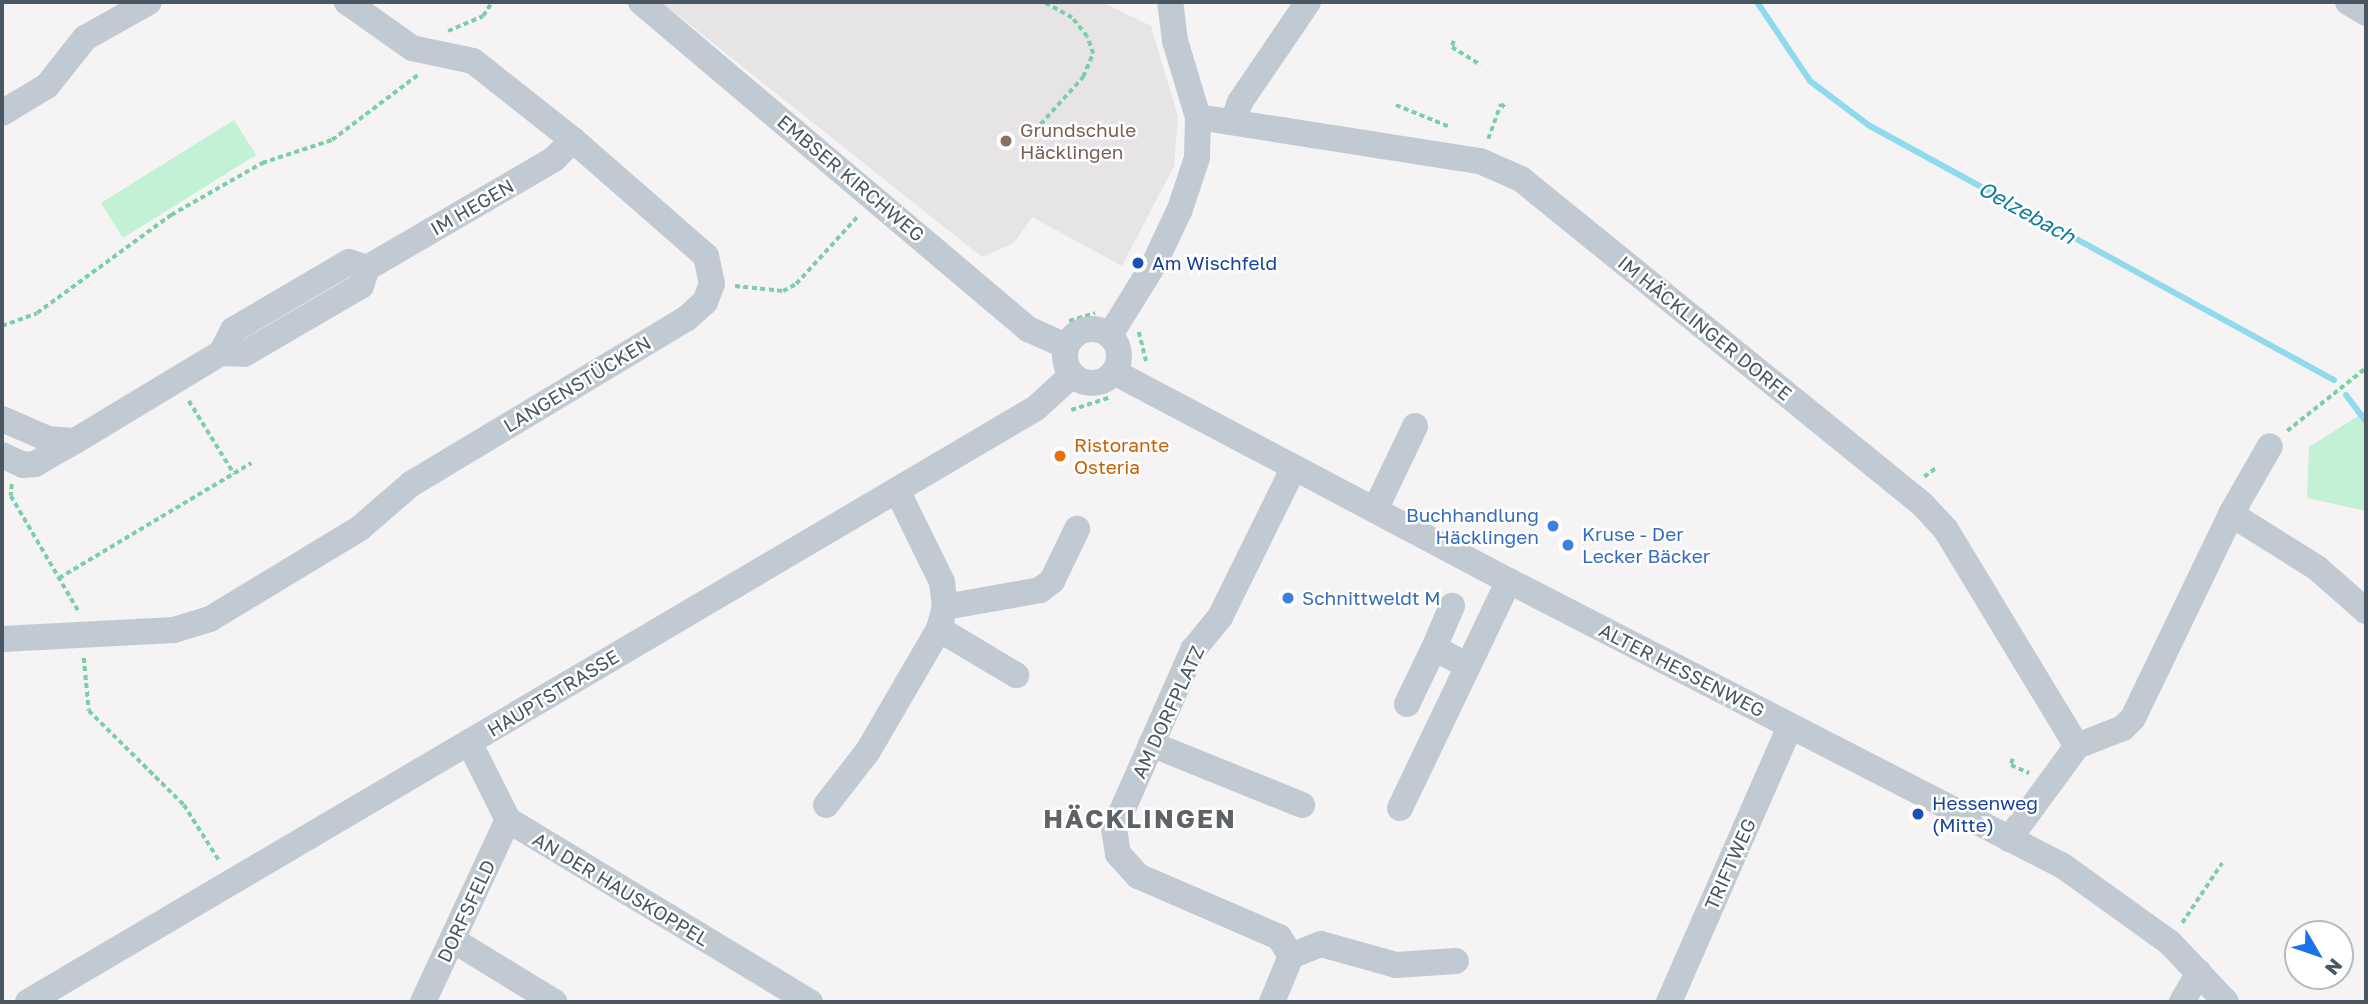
<!DOCTYPE html>
<meta charset="utf-8">
<style>
body{margin:0}
#map{position:relative;width:2368px;height:1004px;overflow:hidden;background:#f5f3f3;font-family:"Golos Text",sans-serif}
div>[style]{position:absolute}
.education>*{inset:0;background:#e6e4e5}
.green>*{inset:0;background:#c3f1d5}
.stream>*{height:6px;margin:-3px;padding:0 3px;transform-origin:3px;border-radius:3px;background:#90daee}
.path>*{height:3.5px;margin-top:-1.75px;transform-origin:0;background:repeating-linear-gradient(90deg,#7ad0a6 0 5px,transparent 0 8.5px)}
.minor>*{height:26px;margin:-13px;padding:0 13px;transform-origin:13px;border-radius:13px;background:#c1cad2}
.minor>.ring{margin:-13px;padding:0;box-sizing:content-box;background:none;border:26px solid #c1cad2;border-radius:50%}
.dots>*{width:19px;height:19px;translate:-50% -50%;box-sizing:border-box;border:4px solid #fff;border-radius:50%}
span{translate:-50% -50%;white-space:nowrap;text-align:center;line-height:1.15;-webkit-text-stroke:5px #fff;paint-order:stroke}
.education-label{font-size:19px;color:#785e54}
.left{translate:0 -50%;text-align:left}
.street-label{font-size:19px;color:#4a5661}
.transit-label{font-size:19px;color:#164399}
.food-label{font-size:19px;color:#c56008}
.shop-label{font-size:19px;color:#366cbe}
.right{translate:-100% -50%;text-align:right}
.water-label{font-size:21px;color:#0c7c9b;font-style:italic}
.district-label{font-size:26px;color:#5f6368;font-weight:700;letter-spacing:2px}
.frame{position:absolute;inset:0;border:4px solid #4a5661;pointer-events:none}
.north{position:absolute;left:2284px;top:920px;width:70px;height:70px;box-sizing:border-box;background:#fff;border:2px solid #b7bbc0;border-radius:50%;rotate:129deg;font-size:19px;font-weight:700;line-height:28px;text-align:center;color:#4a5661}
.north::after{content:'';display:block;margin:auto;width:24px;height:32px;background:#1a73e8;clip-path:polygon(50% 0,100% 100%,50% 72%,0 100%)}
</style>
<div id="map">
<div class="education">
<i style="clip-path:polygon(661px 2px,1102px 2px,1151px 26px,1178px 117px,1174px 166px,1122px 266px,1032px 217px,1014px 243px,982px 257px)"></i>
</div>
<div class="green">
<i style="clip-path:polygon(234px 120px,256px 155px,123px 238px,101px 203px)"></i>
<i style="clip-path:polygon(2366px 411px,2366px 511px,2307px 498px,2309px 447px)"></i>
</div>
<div class="stream">
<i style="left:1757px;top:2px;width:95px;rotate:56.1deg"></i>
<i style="left:1810px;top:81px;width:75px;rotate:36.9deg"></i>
<i style="left:1870px;top:126px;width:529px;rotate:28.7deg"></i>
<i style="left:2346px;top:395px;width:34px;rotate:53deg"></i>
</div>
<div class="path">
<i style="left:448px;top:31px;width:38px;rotate:-23deg"></i>
<i style="left:483px;top:16px;width:17px;rotate:-57deg"></i>
<i style="left:1454px;top:41px;width:6px;rotate:108deg"></i>
<i style="left:1452px;top:47px;width:34px;rotate:32deg"></i>
<i style="left:1396px;top:105px;width:58px;rotate:22.2deg"></i>
<i style="left:1029px;top:137px;width:81px;rotate:-48deg"></i>
<i style="left:1083px;top:77px;width:25px;rotate:-67deg"></i>
<i style="left:1093px;top:54px;width:18px;rotate:-109deg"></i>
<i style="left:1087px;top:37px;width:24px;rotate:-128deg"></i>
<i style="left:1072px;top:18px;width:33px;rotate:-151deg"></i>
<i style="left:1488px;top:139px;width:37px;rotate:-70deg"></i>
<i style="left:1501px;top:104px;width:6px;rotate:39deg"></i>
<i style="left:735px;top:286px;width:48px;rotate:5.9deg"></i>
<i style="left:783px;top:291px;width:15px;rotate:-28deg"></i>
<i style="left:796px;top:284px;width:93px;rotate:-47.6deg"></i>
<i style="left:1069px;top:321px;width:27px;rotate:-17deg"></i>
<i style="left:2px;top:326px;width:37px;rotate:-20deg"></i>
<i style="left:37px;top:313px;width:166px;rotate:-36.2deg"></i>
<i style="left:171px;top:215px;width:105px;rotate:-29.7deg"></i>
<i style="left:262px;top:163px;width:74px;rotate:-18.2deg"></i>
<i style="left:332px;top:140px;width:109px;rotate:-37.2deg"></i>
<i style="left:1139px;top:332px;width:30px;rotate:76deg"></i>
<i style="left:189px;top:401px;width:86px;rotate:58.3deg"></i>
<i style="left:1071px;top:410px;width:40px;rotate:-18deg"></i>
<i style="left:2287px;top:431px;width:101px;rotate:-38.6deg"></i>
<i style="left:1924px;top:477px;width:15px;rotate:-37deg"></i>
<i style="left:12px;top:484px;width:12px;rotate:95deg"></i>
<i style="left:11px;top:496px;width:134px;rotate:59.6deg"></i>
<i style="left:59px;top:578px;width:224px;rotate:-30.9deg"></i>
<i style="left:84px;top:658px;width:53px;rotate:84.6deg"></i>
<i style="left:89px;top:711px;width:134px;rotate:44.7deg"></i>
<i style="left:184px;top:805px;width:67px;rotate:57.7deg"></i>
<i style="left:2013px;top:759px;width:6px;rotate:108deg"></i>
<i style="left:2011px;top:765px;width:20px;rotate:24deg"></i>
<i style="left:2182px;top:923px;width:72px;rotate:-56.3deg"></i>
</div>
<div class="minor">
<i style="left:641px;top:2px;width:507px;rotate:40.2deg"></i>
<i style="left:1028px;top:329px;width:42px;rotate:24.1deg"></i>
<i style="left:2348px;top:2px;width:21px;rotate:31deg"></i>
<i style="left:2px;top:113px;width:52px;rotate:-31deg"></i>
<i style="left:47px;top:86px;width:61px;rotate:-51.6deg"></i>
<i style="left:85px;top:38px;width:73px;rotate:-29.4deg"></i>
<i style="left:1198px;top:117px;width:285px;rotate:8.9deg"></i>
<i style="left:1480px;top:161px;width:45px;rotate:23.7deg"></i>
<i style="left:1521px;top:179px;width:516px;rotate:39.02deg"></i>
<i style="left:1922px;top:504px;width:35px;rotate:47deg"></i>
<i style="left:1946px;top:530px;width:253px;rotate:58.8deg"></i>
<i style="left:1233px;top:122px;width:21px;rotate:-71deg"></i>
<i style="left:1240px;top:102px;width:121px;rotate:-55.8deg"></i>
<i class="ring" style="left:1065px;top:329px;width:28px;height:28px"></i>
<i style="left:1110px;top:335px;width:84px;rotate:-58.2deg"></i>
<i style="left:1154px;top:264px;width:61px;rotate:-64.7deg"></i>
<i style="left:1180px;top:209px;width:54px;rotate:-71.6deg"></i>
<i style="left:1197px;top:158px;width:41px;rotate:-88.6deg"></i>
<i style="left:1198px;top:117px;width:79px;rotate:-106.8deg"></i>
<i style="left:1175px;top:41px;width:39px;rotate:-97deg"></i>
<i style="left:221px;top:353px;width:23px;rotate:2deg"></i>
<i style="left:244px;top:354px;width:135px;rotate:-30.2deg"></i>
<i style="left:361px;top:286px;width:19px;rotate:-72deg"></i>
<i style="left:1114px;top:372px;width:447px;rotate:27.9deg"></i>
<i style="left:1509px;top:581px;width:623px;rotate:27.22deg"></i>
<i style="left:2063px;top:866px;width:132px;rotate:35.7deg"></i>
<i style="left:2170px;top:943px;width:81px;rotate:46.5deg"></i>
<i style="left:2px;top:419px;width:50px;rotate:23.5deg"></i>
<i style="left:48px;top:439px;width:27px;rotate:4deg"></i>
<i style="left:75px;top:441px;width:170px;rotate:-31.1deg"></i>
<i style="left:221px;top:353px;width:26px;rotate:-62deg"></i>
<i style="left:233px;top:330px;width:134px;rotate:-30.4deg"></i>
<i style="left:349px;top:262px;width:19px;rotate:18deg"></i>
<i style="left:367px;top:268px;width:216px;rotate:-30.2deg"></i>
<i style="left:554px;top:159px;width:27px;rotate:-45deg"></i>
<i style="left:2px;top:455px;width:23px;rotate:25deg"></i>
<i style="left:23px;top:465px;width:12px;rotate:-5deg"></i>
<i style="left:35px;top:464px;width:46px;rotate:-29.9deg"></i>
<i style="left:1375px;top:510px;width:93px;rotate:-64.5deg"></i>
<i style="left:2231px;top:514px;width:102px;rotate:32.1deg"></i>
<i style="left:2317px;top:568px;width:65px;rotate:41.3deg"></i>
<i style="left:945px;top:607px;width:97px;rotate:-10.1deg"></i>
<i style="left:1040px;top:590px;width:15px;rotate:-37deg"></i>
<i style="left:1052px;top:581px;width:58px;rotate:-64.3deg"></i>
<i style="left:939px;top:629px;width:90px;rotate:30.9deg"></i>
<i style="left:2px;top:639px;width:172px;rotate:-3deg"></i>
<i style="left:174px;top:630px;width:38px;rotate:-17deg"></i>
<i style="left:210px;top:619px;width:175px;rotate:-31.2deg"></i>
<i style="left:360px;top:528px;width:67px;rotate:-40.8deg"></i>
<i style="left:411px;top:484px;width:321px;rotate:-31deg"></i>
<i style="left:686px;top:319px;width:25px;rotate:-42deg"></i>
<i style="left:705px;top:302px;width:19px;rotate:-69deg"></i>
<i style="left:712px;top:284px;width:29px;rotate:-102deg"></i>
<i style="left:706px;top:256px;width:176px;rotate:-138.9deg"></i>
<i style="left:573px;top:140px;width:127px;rotate:-141.7deg"></i>
<i style="left:473px;top:61px;width:62px;rotate:-168deg"></i>
<i style="left:412px;top:48px;width:80px;rotate:-144.7deg"></i>
<i style="left:1434px;top:648px;width:46px;rotate:-66.8deg"></i>
<i style="left:1407px;top:704px;width:62px;rotate:-64.3deg"></i>
<i style="left:1434px;top:648px;width:38px;rotate:28deg"></i>
<i style="left:469px;top:742px;width:87px;rotate:63.4deg"></i>
<i style="left:508px;top:820px;width:353px;rotate:31.1deg"></i>
<i style="left:1151px;top:744px;width:163px;rotate:22deg"></i>
<i style="left:826px;top:805px;width:68px;rotate:-52.1deg"></i>
<i style="left:868px;top:751px;width:141px;rotate:-59.8deg"></i>
<i style="left:939px;top:629px;width:23px;rotate:-75deg"></i>
<i style="left:945px;top:607px;width:25px;rotate:-97deg"></i>
<i style="left:942px;top:582px;width:102px;rotate:-116.1deg"></i>
<i style="left:1400px;top:808px;width:252px;rotate:-64.4deg"></i>
<i style="left:2009px;top:839px;width:115px;rotate:-53.8deg"></i>
<i style="left:2077px;top:746px;width:49px;rotate:-21.4deg"></i>
<i style="left:2123px;top:728px;width:14px;rotate:-45deg"></i>
<i style="left:2133px;top:718px;width:226px;rotate:-64.3deg"></i>
<i style="left:2231px;top:514px;width:78px;rotate:-60.2deg"></i>
<i style="left:453px;top:940px;width:119px;rotate:31.5deg"></i>
<i style="left:1291px;top:956px;width:32px;rotate:-22deg"></i>
<i style="left:1321px;top:944px;width:78px;rotate:15.6deg"></i>
<i style="left:1396px;top:965px;width:60px;rotate:-3.8deg"></i>
<i style="left:28px;top:1002px;width:1170px;rotate:-30.51deg"></i>
<i style="left:1036px;top:408px;width:49px;rotate:-42.5deg"></i>
<i style="left:423px;top:1002px;width:201px;rotate:-65deg"></i>
<i style="left:1272px;top:1002px;width:50px;rotate:-67.6deg"></i>
<i style="left:1291px;top:956px;width:22px;rotate:-122deg"></i>
<i style="left:1279px;top:937px;width:154px;rotate:-156.6deg"></i>
<i style="left:1138px;top:876px;width:30px;rotate:-132deg"></i>
<i style="left:1118px;top:854px;width:25px;rotate:-99deg"></i>
<i style="left:1114px;top:829px;width:196px;rotate:-66.2deg"></i>
<i style="left:1193px;top:650px;width:43px;rotate:-50.7deg"></i>
<i style="left:1220px;top:617px;width:167px;rotate:-63.7deg"></i>
<i style="left:1669px;top:1002px;width:301px;rotate:-66.3deg"></i>
<i style="left:2182px;top:1002px;width:34px;rotate:-60deg"></i>
</div>
<div class="dots">
<i style="left:1006px;top:141px;background:#8d6e63"></i>
<i style="left:1138px;top:263px;background:#1a4fb4"></i>
<i style="left:1060px;top:456px;background:#e8710a"></i>
<i style="left:1553px;top:526px;background:#3f7fe0"></i>
<i style="left:1568px;top:545px;background:#3f7fe0"></i>
<i style="left:1288px;top:598px;background:#3f7fe0"></i>
<i style="left:1918px;top:814px;background:#1a4fb4"></i>
</div>
<div class="education-label">
<span class="left" style="left:1020px;top:141px">Grundschule<br>Häcklingen</span>
</div>
<div class="street-label">
<span style="left:851px;top:178px;rotate:40deg">EMBSER KIRCHWEG</span>
<span style="left:472px;top:207px;rotate:-30deg">IM HEGEN</span>
<span style="left:1705px;top:328px;rotate:39deg">IM HÄCKLINGER DORFE</span>
<span style="left:577px;top:384px;rotate:-31deg">LANGENSTÜCKEN</span>
<span style="left:1682px;top:670px;rotate:27deg">ALTER HESSENWEG</span>
<span style="left:553px;top:693px;rotate:-31deg">HAUPTSTRASSE</span>
<span style="left:1168px;top:712px;rotate:-65deg">AM DORFPLATZ</span>
<span style="left:1730px;top:864px;rotate:-66deg">TRIFTWEG</span>
<span style="left:621px;top:889px;rotate:31deg">AN DER HAUSKOPPEL</span>
<span style="left:466px;top:911px;rotate:-65deg">DORFSFELD</span>
</div>
<div class="transit-label">
<span class="left" style="left:1152px;top:263px">Am Wischfeld</span>
<span class="left" style="left:1932px;top:814px">Hessenweg<br>(Mitte)</span>
</div>
<div class="food-label">
<span class="left" style="left:1074px;top:456px">Ristorante<br>Osteria</span>
</div>
<div class="shop-label">
<span class="right" style="left:1539px;top:526px">Buchhandlung<br>Häcklingen</span>
<span class="left" style="left:1582px;top:545px">Kruse - Der<br>Lecker Bäcker</span>
<span class="left" style="left:1302px;top:598px">Schnittweldt M</span>
</div>
<div class="water-label">
<span style="left:2027px;top:212px;rotate:29deg">Oelzebach</span>
</div>
<div class="district-label">
<span style="left:1140px;top:819px">HÄCKLINGEN</span>
</div>
<div class="frame"></div>
<div class="north">N</div>
</div>
